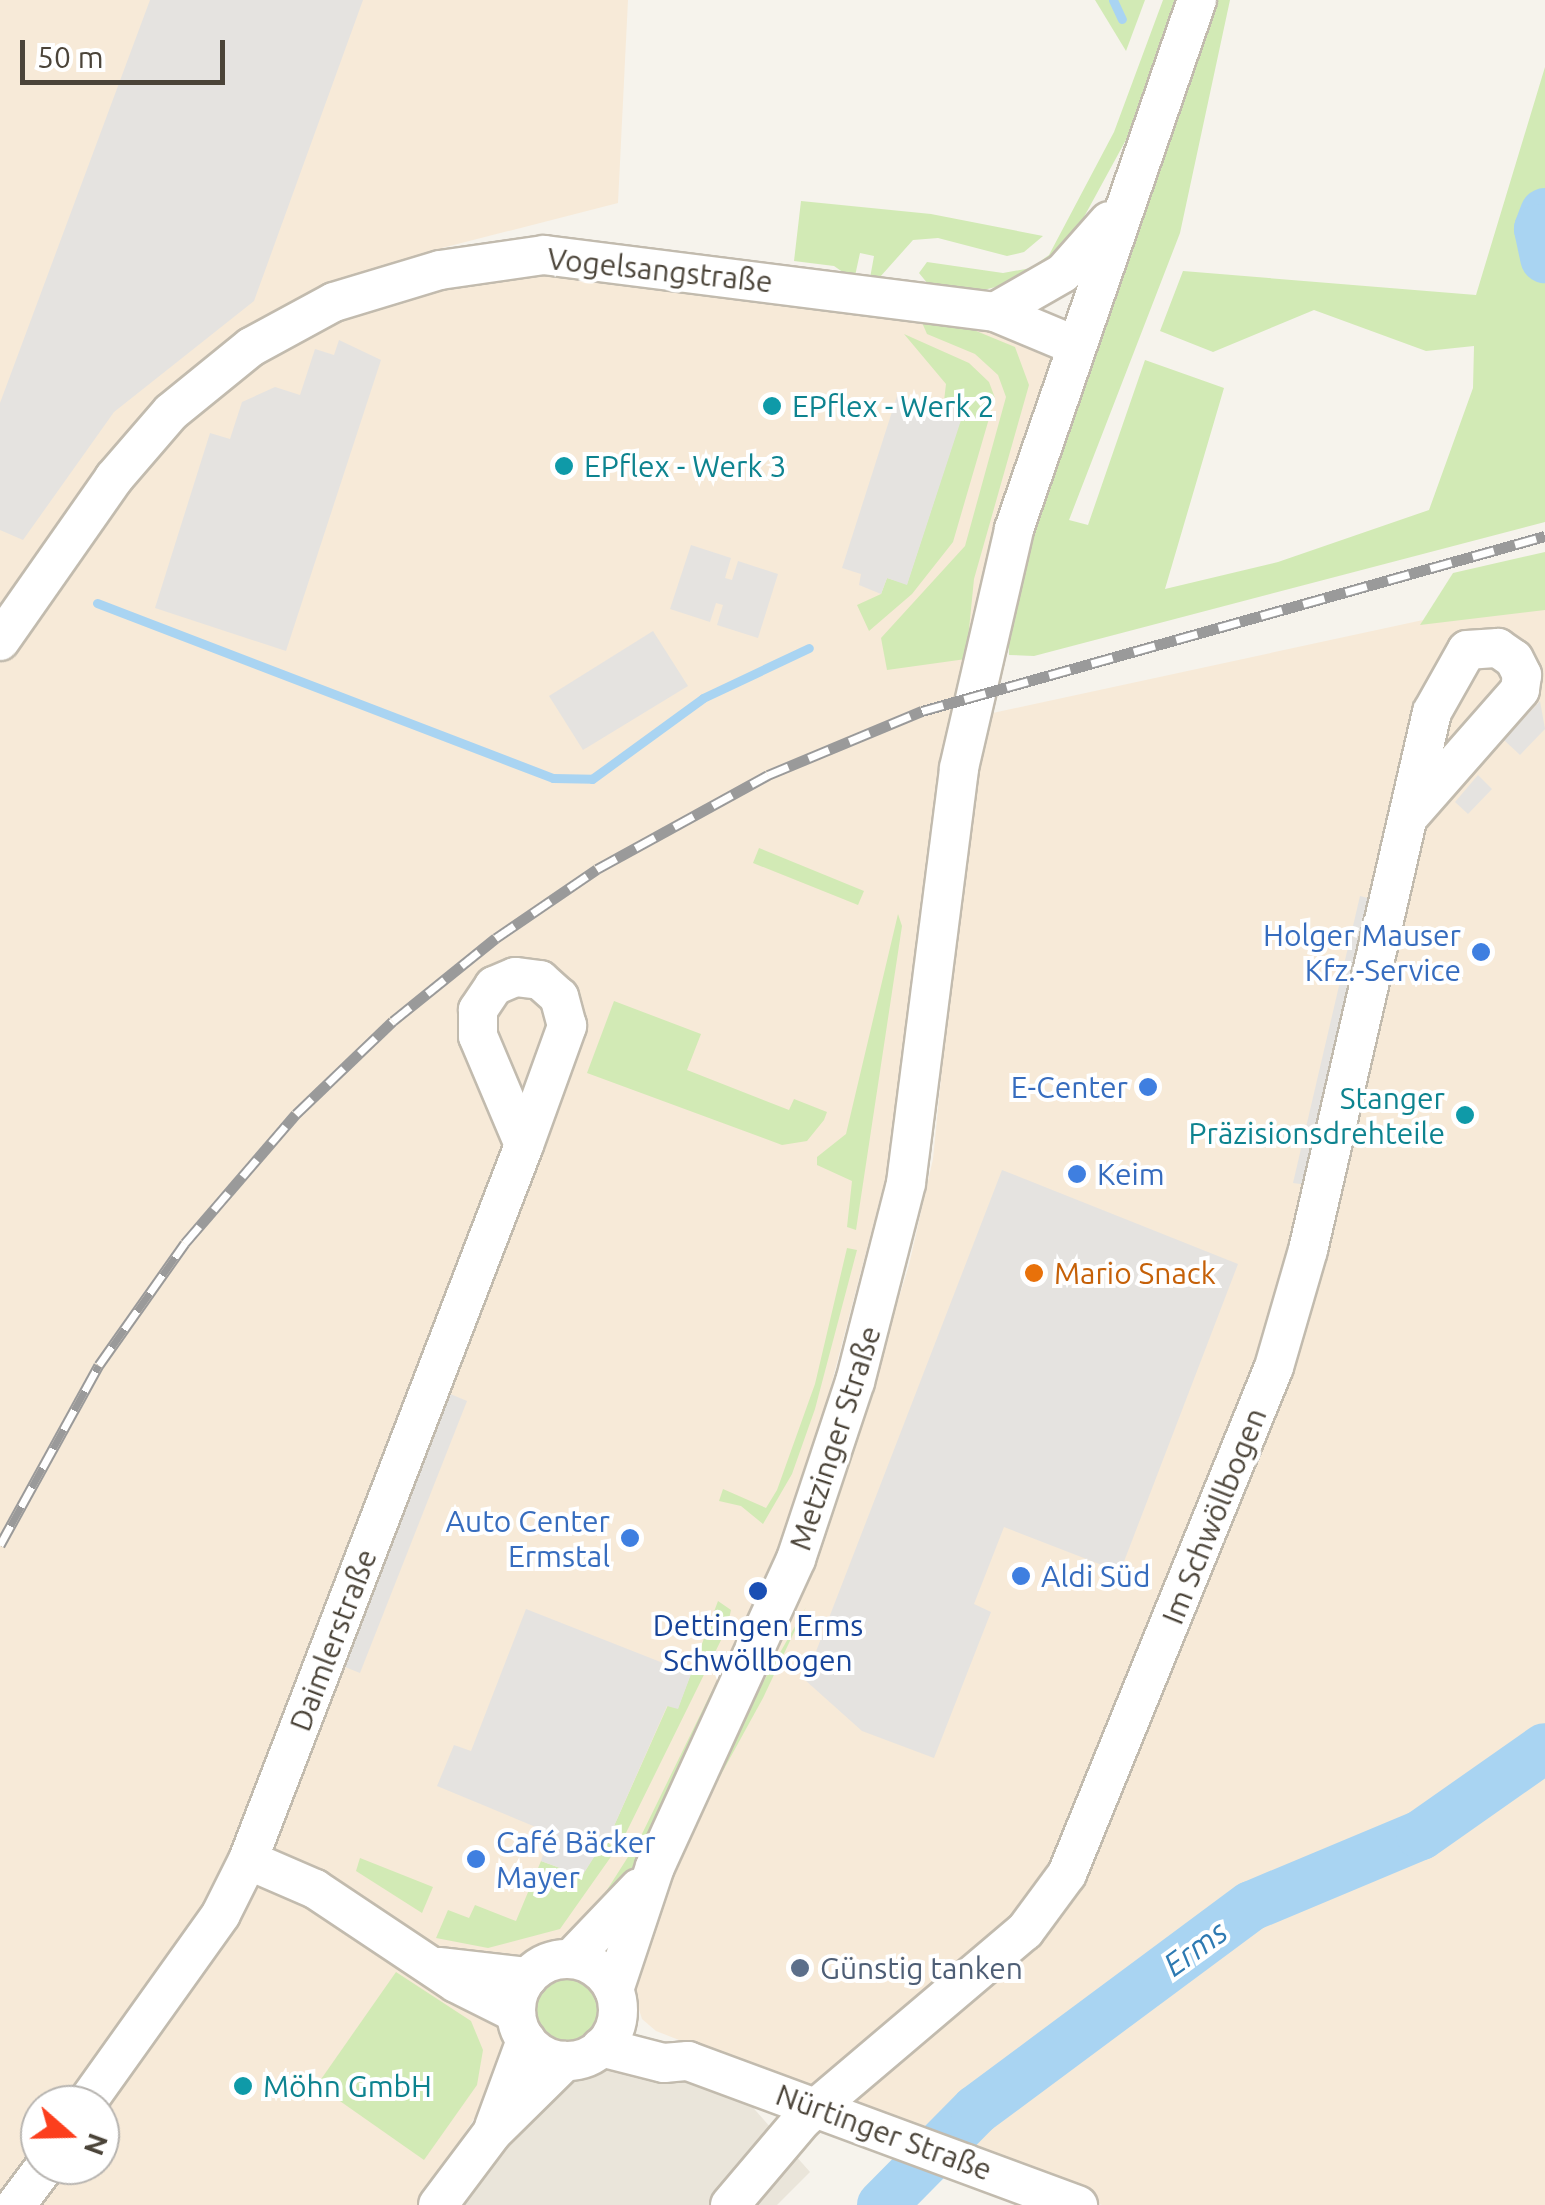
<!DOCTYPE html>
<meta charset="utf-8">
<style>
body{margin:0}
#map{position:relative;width:1545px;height:2205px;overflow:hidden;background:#f6f3ec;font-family:Ubuntu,sans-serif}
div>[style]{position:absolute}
.residential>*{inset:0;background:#eae5da}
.commercial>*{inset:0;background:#f7ead8}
.green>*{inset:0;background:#d2eab5}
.round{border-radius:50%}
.parking>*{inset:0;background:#e5e3e0}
.stream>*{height:9px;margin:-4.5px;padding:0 4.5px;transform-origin:4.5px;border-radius:4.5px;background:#a9d4f2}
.river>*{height:50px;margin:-25px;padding:0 25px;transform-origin:25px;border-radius:25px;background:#a9d4f2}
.roads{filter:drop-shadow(2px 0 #c2bbae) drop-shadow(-2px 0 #c2bbae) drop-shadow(0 2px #c2bbae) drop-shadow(0 -2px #c2bbae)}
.minor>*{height:38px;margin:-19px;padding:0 19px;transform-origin:19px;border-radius:19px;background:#fff}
.minor>.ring{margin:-19px;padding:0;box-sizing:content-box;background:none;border:38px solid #fff;border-radius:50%}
.rail>*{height:11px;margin-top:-5.5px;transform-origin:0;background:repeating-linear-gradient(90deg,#fff 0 22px,#9a9a9a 0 44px);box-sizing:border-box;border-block:2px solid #9a9a9a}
.dots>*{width:28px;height:28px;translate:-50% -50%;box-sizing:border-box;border:5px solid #fff;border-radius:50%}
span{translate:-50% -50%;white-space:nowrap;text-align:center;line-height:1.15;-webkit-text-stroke:8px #fff;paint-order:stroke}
.street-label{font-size:30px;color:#4b4439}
.culture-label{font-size:30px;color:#0d838f}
.left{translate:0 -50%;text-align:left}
.right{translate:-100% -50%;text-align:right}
.shop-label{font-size:30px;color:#366cbe}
.food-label{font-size:30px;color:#c56008}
.transit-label{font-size:30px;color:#164399}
.service-label{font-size:30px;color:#4e5e75}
.water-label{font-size:32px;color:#2e7ab2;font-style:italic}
.north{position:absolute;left:20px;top:2085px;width:100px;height:100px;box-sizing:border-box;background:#fff;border:2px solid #b7b4b0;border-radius:50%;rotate:110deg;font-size:28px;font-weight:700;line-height:40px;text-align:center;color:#4b4439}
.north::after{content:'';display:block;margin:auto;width:35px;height:45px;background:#fc3f1d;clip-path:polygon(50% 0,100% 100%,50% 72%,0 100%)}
.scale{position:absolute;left:20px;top:40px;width:205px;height:45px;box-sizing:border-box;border:5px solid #4b4439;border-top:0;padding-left:12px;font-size:30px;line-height:35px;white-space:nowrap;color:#4b4439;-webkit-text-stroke:8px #fff;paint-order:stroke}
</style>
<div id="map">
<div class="residential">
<i style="clip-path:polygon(623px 2061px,749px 2103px,810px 2172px,777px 2205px,455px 2205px,532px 2108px,568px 2075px)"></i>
</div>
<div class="commercial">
<i style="clip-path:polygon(evenodd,0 0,628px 0,618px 203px,442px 248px,440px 282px,541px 269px,986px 329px,1050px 347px,1054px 355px,998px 512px,945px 768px,886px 1176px,798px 1511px,638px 1859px,573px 1938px,523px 1954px,507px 1977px,500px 1999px,506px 2047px,497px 2084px,417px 2205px,0 2205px,0 0,40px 2105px,100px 2105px,100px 2165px,40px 2165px,40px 2105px)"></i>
<i style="clip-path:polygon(1545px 606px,1545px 2205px,1102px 2205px,656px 2031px,642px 2019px,631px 1984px,644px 1925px,766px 1674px,849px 1459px,909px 1265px,933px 1159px,957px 917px,988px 714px,1437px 617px)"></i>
</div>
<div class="green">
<i style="clip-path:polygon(1095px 0,1145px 0,1126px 51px)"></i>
<i style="clip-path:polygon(1163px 0,1178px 0,1156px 63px,1127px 138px,1072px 239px,1033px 277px,984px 290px,928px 284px,919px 273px,927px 262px,1003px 273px,1031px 268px,1049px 255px,1114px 132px)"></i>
<i style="clip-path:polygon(1213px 0,1230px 0,1180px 233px,1069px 520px,1088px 525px,1145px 360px,1224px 388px,1165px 589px,1278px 562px,1429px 510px,1473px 388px,1474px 346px,1426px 351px,1314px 310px,1213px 352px,1160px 331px,1183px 271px,1476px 295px,1545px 67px,1545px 522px,1034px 656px,1009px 655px,1008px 624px,1033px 534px)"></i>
<i style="clip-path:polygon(801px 201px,931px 214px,1043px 236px,1024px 252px,1007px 256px,938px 238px,913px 240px,880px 277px,870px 278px,874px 256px,860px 253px,855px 276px,847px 275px,834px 266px,794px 261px)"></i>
<i style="clip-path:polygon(920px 318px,952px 321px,1015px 347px,1029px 385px,974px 579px,966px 659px,887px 670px,881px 638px,965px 546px,1006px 397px,998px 375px,975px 354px,927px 334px)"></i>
<i style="clip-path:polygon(904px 334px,969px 363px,989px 382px,995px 398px,953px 542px,912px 594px,869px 631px,857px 605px,881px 594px,887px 578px,907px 584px,964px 409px,944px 401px,946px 384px)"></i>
<i style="clip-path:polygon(1545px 552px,1545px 610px,1420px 625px,1453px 573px)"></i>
<i style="clip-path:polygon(759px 848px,864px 891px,858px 905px,753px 863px)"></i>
<i style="clip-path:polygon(898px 914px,902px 926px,856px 1230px,847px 1227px,852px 1181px,817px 1165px,817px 1157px,846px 1134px)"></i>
<i style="clip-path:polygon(614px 1001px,701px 1034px,687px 1070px,789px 1110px,794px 1099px,827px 1112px,824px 1120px,807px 1141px,782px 1145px,587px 1073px)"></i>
<i style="clip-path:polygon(847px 1248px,857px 1250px,815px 1409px,792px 1474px,763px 1524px,741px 1506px,719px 1501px,723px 1489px,766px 1508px,777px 1490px,815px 1384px)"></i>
<i style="clip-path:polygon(718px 1601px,731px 1610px,727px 1628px,623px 1839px,614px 1826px,668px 1705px,678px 1708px)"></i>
<i style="clip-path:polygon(806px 1607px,763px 1698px,713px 1789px,757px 1693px)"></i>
<i style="clip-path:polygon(750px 1613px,742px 1656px,640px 1863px,626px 1886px,593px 1912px,640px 1838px)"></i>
<i style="clip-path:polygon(605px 1838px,615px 1851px,560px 1929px,488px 1948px,436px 1938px,448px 1910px,469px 1918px,475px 1905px,516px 1921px,541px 1861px,582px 1876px)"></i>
<i style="clip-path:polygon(360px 1858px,433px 1887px,422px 1913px,356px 1871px)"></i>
<i class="round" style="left:529px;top:1971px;width:70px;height:70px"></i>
<i style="clip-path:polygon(396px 1972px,471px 2021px,483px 2050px,477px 2085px,424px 2160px,317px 2085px)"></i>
</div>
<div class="parking">
<i style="clip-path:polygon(150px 0,363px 0,254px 301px,114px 412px,23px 540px,0 530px,0 403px)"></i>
<i style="clip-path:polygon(339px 340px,381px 360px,286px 651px,155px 608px,210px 433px,230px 439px,242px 402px,275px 387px,300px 395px,315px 349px,334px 355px)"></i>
<i style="clip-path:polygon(897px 396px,965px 408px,907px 585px,887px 578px,881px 594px,859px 585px,861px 574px,842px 568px)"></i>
<i style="clip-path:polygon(691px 545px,731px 558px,725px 578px,732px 580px,738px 561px,778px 574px,758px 638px,717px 625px,723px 605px,716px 603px,710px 622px,670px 609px)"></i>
<i style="clip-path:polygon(653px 631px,688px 686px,583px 750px,549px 696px)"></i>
<i style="clip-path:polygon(1540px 701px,1545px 729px,1520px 755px,1504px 740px)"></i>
<i style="clip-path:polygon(1478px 775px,1492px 789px,1468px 814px,1455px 802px)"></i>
<i style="clip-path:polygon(1360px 896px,1383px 902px,1314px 1186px,1293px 1183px)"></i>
<i style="clip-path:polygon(1002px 1170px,1238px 1264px,1120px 1572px,1004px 1527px,974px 1604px,991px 1612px,934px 1758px,862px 1731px,805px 1680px)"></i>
<i style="clip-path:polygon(448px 1393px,467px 1401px,360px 1673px,340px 1665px)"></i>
<i style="clip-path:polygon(526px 1609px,691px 1674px,678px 1709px,667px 1706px,614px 1826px,582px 1876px,541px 1861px,550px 1833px,437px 1786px,454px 1745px,471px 1751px)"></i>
</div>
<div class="stream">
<i style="left:1113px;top:0;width:21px;rotate:65deg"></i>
<i style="left:97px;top:603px;width:488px;rotate:21deg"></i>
<i style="left:553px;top:778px;width:39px;rotate:1deg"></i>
<i style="left:592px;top:779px;width:137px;rotate:-36.1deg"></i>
<i style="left:703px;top:698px;width:117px;rotate:-25.3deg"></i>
</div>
<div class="river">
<i style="left:1545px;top:213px;width:17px;rotate:111deg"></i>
<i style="left:1539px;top:229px;width:30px;rotate:78deg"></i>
<i style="left:882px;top:2205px;width:134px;rotate:-45.3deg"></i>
<i style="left:976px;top:2110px;width:342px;rotate:-36.6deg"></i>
<i style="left:1251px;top:1906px;width:184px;rotate:-22.7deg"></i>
<i style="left:1421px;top:1835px;width:151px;rotate:-35.1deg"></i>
</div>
<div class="roads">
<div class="minor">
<i style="left:995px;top:312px;width:78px;rotate:-29.8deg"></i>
<i style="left:1063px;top:273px;width:69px;rotate:-48.5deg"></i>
<i style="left:0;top:641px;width:199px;rotate:-55deg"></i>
<i style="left:114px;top:478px;width:87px;rotate:-49.2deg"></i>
<i style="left:171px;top:412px;width:103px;rotate:-39.1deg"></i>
<i style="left:251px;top:347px;width:94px;rotate:-28.5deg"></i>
<i style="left:334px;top:302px;width:111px;rotate:-16.8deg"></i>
<i style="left:440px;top:270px;width:105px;rotate:-8.2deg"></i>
<i style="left:544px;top:255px;width:455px;rotate:7.2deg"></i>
<i style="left:995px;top:312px;width:86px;rotate:22.7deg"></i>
<i style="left:248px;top:1860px;width:73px;rotate:23.4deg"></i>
<i style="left:315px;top:1889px;width:169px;rotate:33.7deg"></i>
<i style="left:456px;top:1983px;width:67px;rotate:26.6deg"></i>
<i style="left:572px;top:1958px;width:97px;rotate:-46.3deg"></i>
<i class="ring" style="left:516px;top:1959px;width:64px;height:64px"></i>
<i style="left:439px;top:1967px;width:90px;rotate:6.4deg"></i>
<i style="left:614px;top:1990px;width:130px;rotate:-71.6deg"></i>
<i style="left:655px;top:1867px;width:339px;rotate:-65.4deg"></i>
<i style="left:796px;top:1559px;width:187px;rotate:-71.6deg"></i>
<i style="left:855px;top:1382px;width:205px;rotate:-75.6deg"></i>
<i style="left:906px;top:1183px;width:418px;rotate:-82.7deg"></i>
<i style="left:959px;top:768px;width:245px;rotate:-77deg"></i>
<i style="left:1014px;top:529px;width:560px;rotate:-70.92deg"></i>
<i style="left:601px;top:2047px;width:65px;rotate:14.3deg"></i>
<i style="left:664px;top:2063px;width:24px;rotate:-5deg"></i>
<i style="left:688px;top:2061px;width:416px;rotate:20.3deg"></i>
<i style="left:85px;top:2105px;width:234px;rotate:-54.5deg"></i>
<i style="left:221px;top:1914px;width:60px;rotate:-63.4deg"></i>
<i style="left:248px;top:1860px;width:766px;rotate:-68.89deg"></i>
<i style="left:524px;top:1145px;width:127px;rotate:-70.1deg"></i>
<i style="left:567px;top:1026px;width:30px;rotate:-105deg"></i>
<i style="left:559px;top:997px;width:25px;rotate:-138deg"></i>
<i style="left:540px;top:980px;width:25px;rotate:-173deg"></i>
<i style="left:515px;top:977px;width:23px;rotate:157deg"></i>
<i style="left:494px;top:986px;width:29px;rotate:124deg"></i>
<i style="left:478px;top:1010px;width:26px;rotate:90deg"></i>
<i style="left:478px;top:1036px;width:118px;rotate:67.1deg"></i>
<i style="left:494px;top:2127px;width:93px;rotate:-69.8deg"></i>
<i style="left:16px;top:2205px;width:50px;rotate:-53.1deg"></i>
<i style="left:438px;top:2205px;width:90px;rotate:-53.1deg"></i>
<i style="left:492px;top:2133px;width:103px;rotate:-44.6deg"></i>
<i style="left:730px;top:2205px;width:113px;rotate:-49.7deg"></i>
<i style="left:803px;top:2119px;width:291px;rotate:-40.3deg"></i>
<i style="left:1025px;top:1931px;width:71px;rotate:-53.6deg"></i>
<i style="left:1067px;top:1874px;width:548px;rotate:-67.79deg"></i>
<i style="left:1274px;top:1367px;width:122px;rotate:-73.8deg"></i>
<i style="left:1308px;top:1250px;width:552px;rotate:-77.02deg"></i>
<i style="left:1432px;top:712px;width:71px;rotate:-60.6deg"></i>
<i style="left:1467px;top:650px;width:31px;rotate:-4deg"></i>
<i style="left:1498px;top:648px;width:19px;rotate:35deg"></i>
<i style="left:1514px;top:659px;width:18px;rotate:63deg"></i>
<i style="left:1522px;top:675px;width:15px;rotate:98deg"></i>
<i style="left:1520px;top:690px;width:164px;rotate:131.3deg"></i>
</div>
</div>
<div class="rail">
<i style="left:0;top:1545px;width:205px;rotate:-61.2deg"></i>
<i style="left:99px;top:1365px;width:149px;rotate:-54.8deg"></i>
<i style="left:185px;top:1243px;width:170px;rotate:-49.3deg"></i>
<i style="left:296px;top:1114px;width:134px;rotate:-43.8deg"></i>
<i style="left:393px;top:1021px;width:132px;rotate:-38.9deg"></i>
<i style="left:496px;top:938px;width:122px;rotate:-34.3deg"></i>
<i style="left:597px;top:869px;width:195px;rotate:-28.8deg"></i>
<i style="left:768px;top:775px;width:167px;rotate:-22.6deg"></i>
<i style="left:922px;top:711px;width:647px;rotate:-15.69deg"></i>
</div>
<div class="dots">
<i style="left:772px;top:406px;background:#0f9aa8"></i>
<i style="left:564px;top:466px;background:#0f9aa8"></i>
<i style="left:1481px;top:952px;background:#3f7fe0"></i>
<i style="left:1148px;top:1087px;background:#3f7fe0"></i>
<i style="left:1465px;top:1115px;background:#0f9aa8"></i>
<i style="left:1077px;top:1174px;background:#3f7fe0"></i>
<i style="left:1034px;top:1273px;background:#e8710a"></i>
<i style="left:630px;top:1538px;background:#3f7fe0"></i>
<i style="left:1021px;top:1576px;background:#3f7fe0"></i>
<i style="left:758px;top:1591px;background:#1a4fb4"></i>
<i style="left:476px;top:1859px;background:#3f7fe0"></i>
<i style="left:800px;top:1968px;background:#5c6f8a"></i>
<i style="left:243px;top:2086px;background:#0f9aa8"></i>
</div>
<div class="street-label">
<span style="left:660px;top:270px;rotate:6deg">Vogelsangstraße</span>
<span style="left:835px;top:1438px;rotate:-72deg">Metzinger Straße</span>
<span style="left:1214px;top:1516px;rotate:-68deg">Im Schwöllbogen</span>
<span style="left:333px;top:1640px;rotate:-69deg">Daimlerstraße</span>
<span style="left:884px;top:2132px;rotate:20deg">Nürtinger Straße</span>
</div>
<div class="culture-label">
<span class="left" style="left:792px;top:406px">EPflex - Werk 2</span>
<span class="left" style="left:584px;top:466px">EPflex - Werk 3</span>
<span class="right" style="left:1445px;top:1115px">Stanger<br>Präzisionsdrehteile</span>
<span class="left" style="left:263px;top:2086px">Möhn GmbH</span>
</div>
<div class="shop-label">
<span class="right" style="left:1461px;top:952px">Holger Mauser<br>Kfz.-Service</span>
<span class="right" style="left:1128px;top:1087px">E-Center</span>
<span class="left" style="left:1097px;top:1174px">Keim</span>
<span class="right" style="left:610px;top:1538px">Auto Center<br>Ermstal</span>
<span class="left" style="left:1041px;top:1576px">Aldi Süd</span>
<span class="left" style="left:496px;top:1859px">Café Bäcker<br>Mayer</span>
</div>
<div class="food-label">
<span class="left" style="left:1054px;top:1273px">Mario Snack</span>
</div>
<div class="transit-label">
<span style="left:758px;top:1642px">Dettingen Erms<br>Schwöllbogen</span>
</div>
<div class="service-label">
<span class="left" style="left:820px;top:1968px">Günstig tanken</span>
</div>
<div class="water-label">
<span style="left:1195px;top:1948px;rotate:-36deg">Erms</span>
</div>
<div class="north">N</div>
<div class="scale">50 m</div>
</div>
